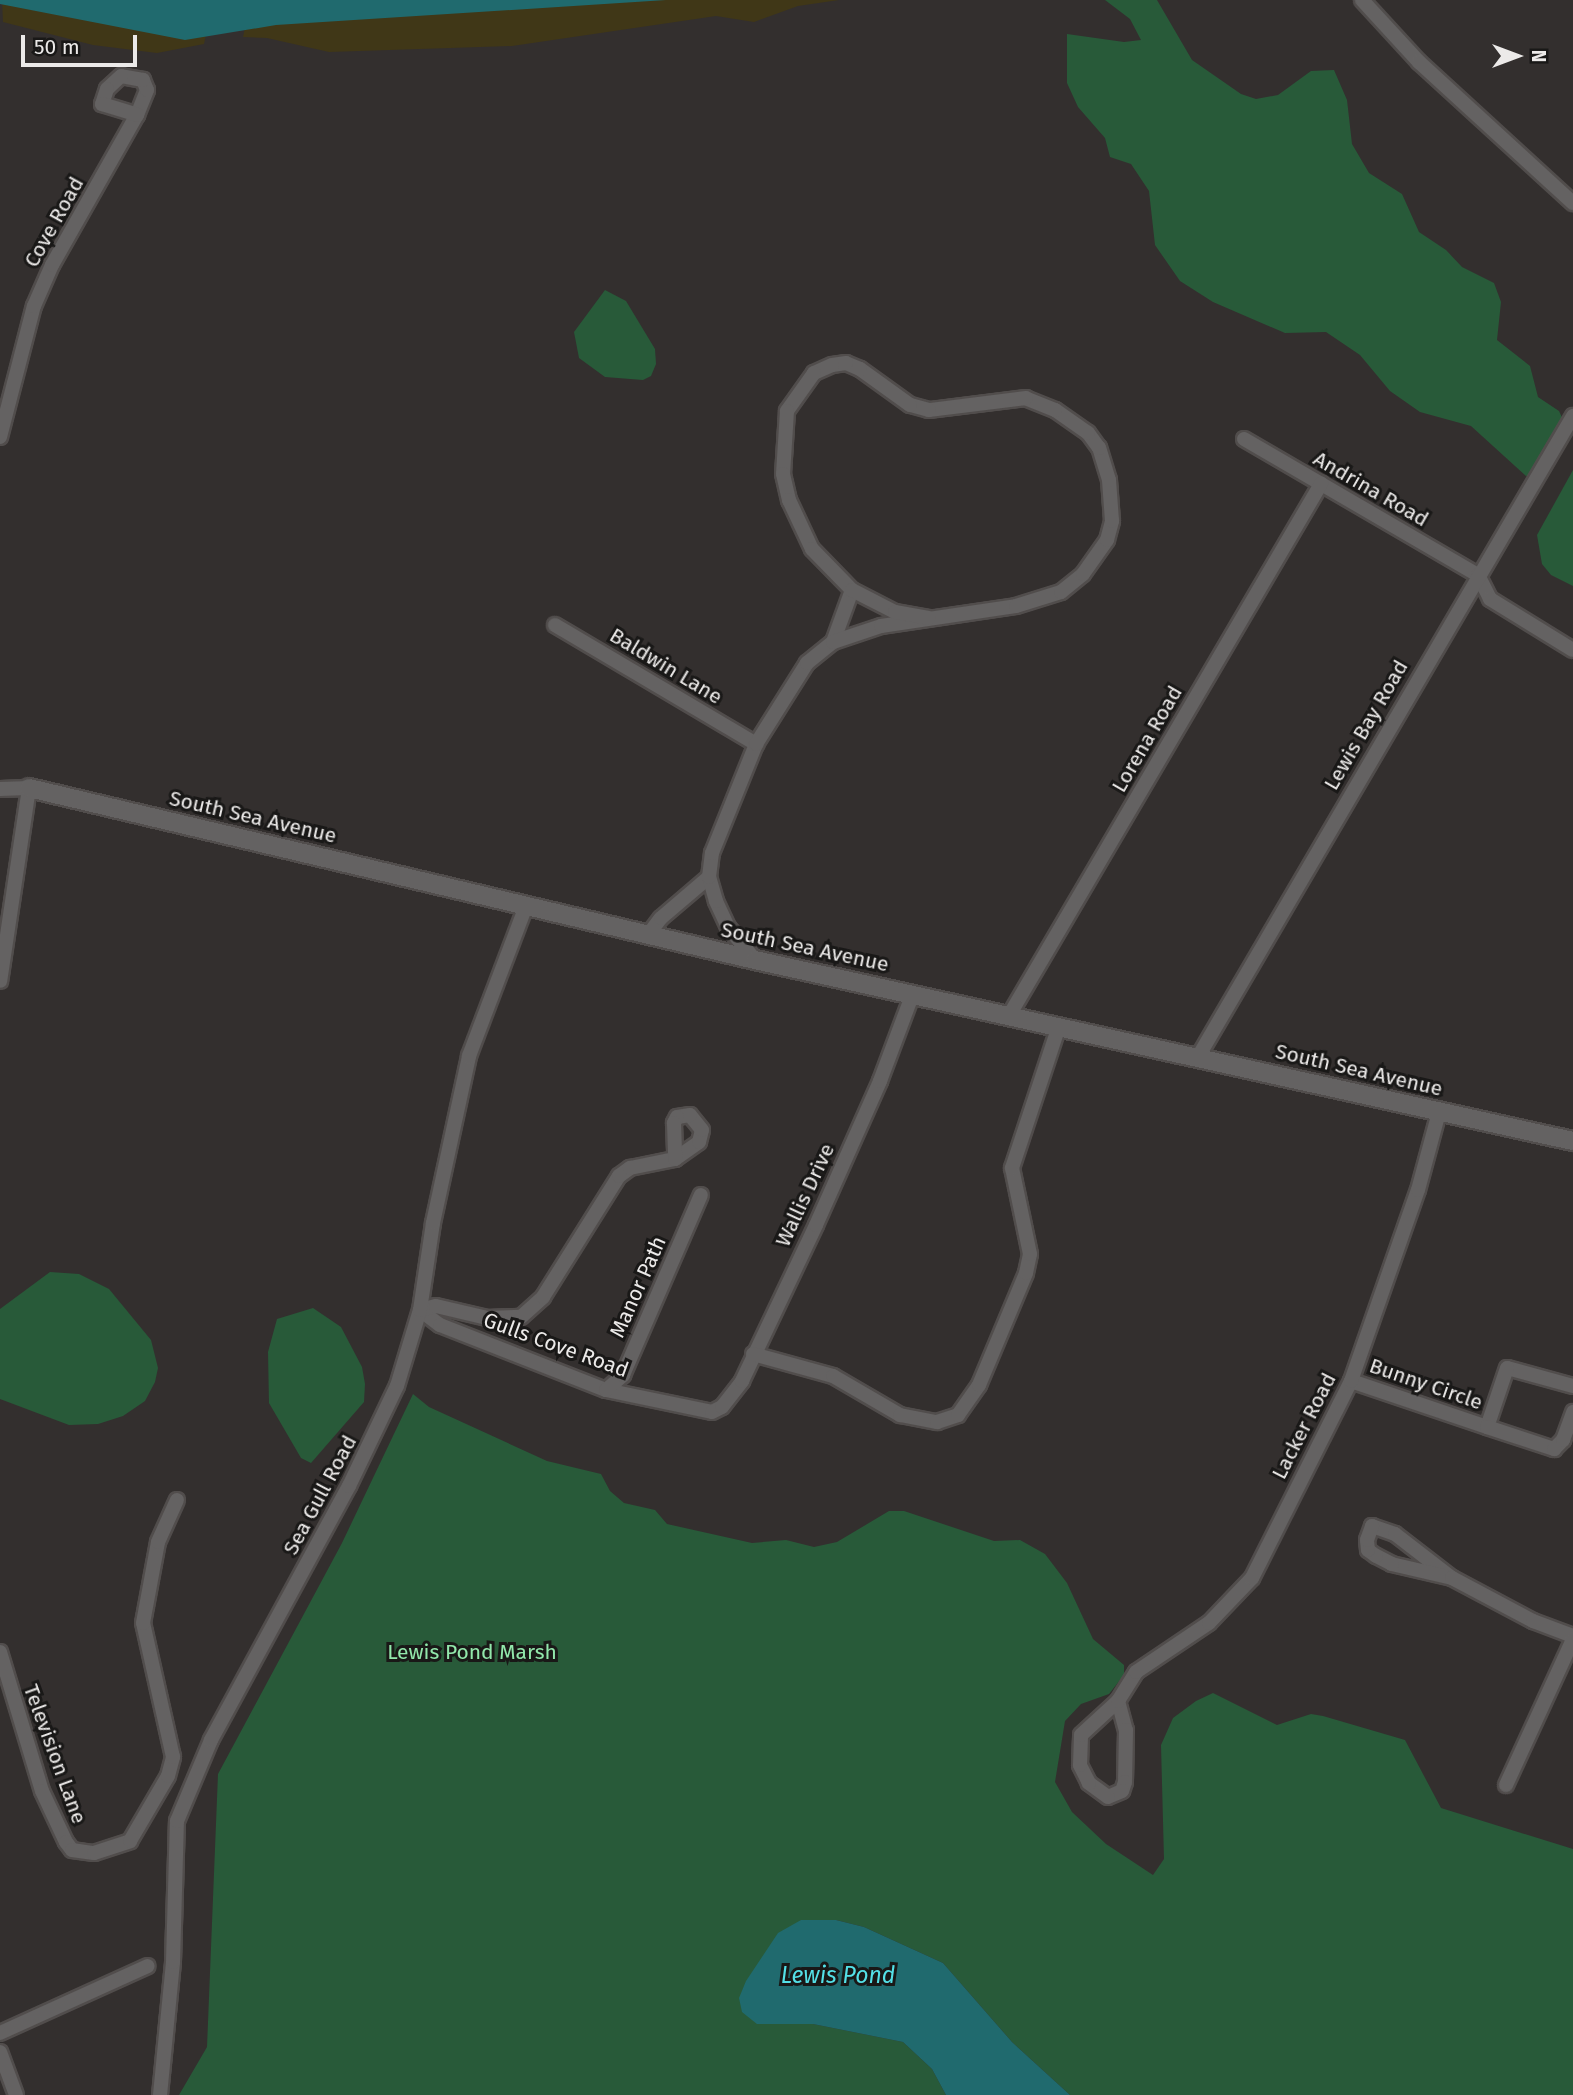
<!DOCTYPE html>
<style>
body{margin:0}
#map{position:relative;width:1573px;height:2095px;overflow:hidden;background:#332f2e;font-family:"Fira Sans",sans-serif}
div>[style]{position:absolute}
.green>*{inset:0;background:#285a39}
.sand>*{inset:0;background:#403717}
.water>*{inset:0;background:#206a6e}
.roads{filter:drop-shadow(2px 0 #514d4c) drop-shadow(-2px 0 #514d4c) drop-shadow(0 2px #514d4c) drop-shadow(0 -2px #514d4c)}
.minor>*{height:14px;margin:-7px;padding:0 7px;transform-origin:7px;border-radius:7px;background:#646262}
.tertiary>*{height:18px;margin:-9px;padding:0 9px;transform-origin:9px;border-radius:9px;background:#646262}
span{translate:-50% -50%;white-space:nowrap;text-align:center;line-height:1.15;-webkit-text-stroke:6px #191817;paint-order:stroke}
.street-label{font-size:21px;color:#eceae9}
.park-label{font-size:21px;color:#92e7ab}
.water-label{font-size:23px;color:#54e0e7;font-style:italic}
.north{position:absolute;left:1482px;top:21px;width:70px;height:70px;-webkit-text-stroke:5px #191817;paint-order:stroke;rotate:90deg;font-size:19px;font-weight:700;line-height:28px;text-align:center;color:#eceae9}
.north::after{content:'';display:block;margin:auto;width:24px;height:32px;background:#eceae9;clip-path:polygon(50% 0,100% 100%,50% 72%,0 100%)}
.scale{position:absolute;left:21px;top:35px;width:116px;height:32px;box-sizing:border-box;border:4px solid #eceae9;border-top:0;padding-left:9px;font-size:21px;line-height:24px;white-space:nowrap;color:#eceae9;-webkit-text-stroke:5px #191817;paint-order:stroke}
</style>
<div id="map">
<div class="green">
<i style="clip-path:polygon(1105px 0,1157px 0,1192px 60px,1241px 94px,1256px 99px,1278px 95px,1311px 71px,1334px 70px,1347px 100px,1352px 144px,1369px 173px,1402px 194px,1419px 232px,1446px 250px,1462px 267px,1494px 283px,1501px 302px,1497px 340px,1530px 366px,1538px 397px,1559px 411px,1565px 424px,1540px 475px,1526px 476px,1471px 426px,1420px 412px,1390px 391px,1360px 355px,1326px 332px,1285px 333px,1213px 302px,1180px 281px,1155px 245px,1149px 191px,1131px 164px,1110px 157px,1105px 138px,1078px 107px,1067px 83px,1067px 34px,1124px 42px,1141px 40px,1130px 19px)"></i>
<i style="clip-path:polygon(605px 290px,626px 301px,655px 349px,656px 364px,651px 376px,643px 380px,605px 377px,579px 358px,574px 332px)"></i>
<i style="clip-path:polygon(1573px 470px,1573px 586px,1551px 575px,1542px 564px,1537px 535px)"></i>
<i style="clip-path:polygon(50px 1272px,79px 1274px,109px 1289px,151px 1340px,158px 1368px,155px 1382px,145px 1401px,123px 1416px,98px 1424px,69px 1425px,0 1399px,0 1309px)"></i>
<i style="clip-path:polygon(313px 1308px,341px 1327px,362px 1367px,365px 1384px,364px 1402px,311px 1463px,301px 1458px,269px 1403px,268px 1352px,277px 1319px)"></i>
<i style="clip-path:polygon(413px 1394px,429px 1407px,547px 1461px,601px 1474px,610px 1491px,624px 1503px,655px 1510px,667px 1524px,752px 1543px,786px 1540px,814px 1547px,837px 1542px,889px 1511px,904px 1511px,994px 1541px,1020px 1540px,1045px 1554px,1067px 1583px,1093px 1639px,1124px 1665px,1124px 1675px,1109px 1694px,1081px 1704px,1065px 1721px,1055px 1782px,1072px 1812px,1106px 1844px,1153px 1875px,1164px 1859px,1161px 1745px,1173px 1718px,1196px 1701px,1213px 1693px,1277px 1725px,1311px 1714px,1323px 1716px,1405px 1740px,1441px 1808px,1573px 1849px,1573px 2095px,1070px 2095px,1012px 2042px,943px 1963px,864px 1927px,836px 1920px,801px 1920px,757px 2024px,813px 2024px,903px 2042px,932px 2069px,946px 2095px,179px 2095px,207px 2047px,218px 1774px,342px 1543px)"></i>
</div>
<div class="sand">
<i style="clip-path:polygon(2px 0,207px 30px,204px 44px,157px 53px,93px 45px,3px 22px)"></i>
<i style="clip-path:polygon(512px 0,839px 0,798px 6px,754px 22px,716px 16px,512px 46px,329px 52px,267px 38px,243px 37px,248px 13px)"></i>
</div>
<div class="water">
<i style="clip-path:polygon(0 0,666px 0,276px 25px,185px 40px,0 4px)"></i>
<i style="clip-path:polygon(801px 1920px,836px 1920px,864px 1927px,943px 1963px,1012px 2042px,1070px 2095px,946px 2095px,932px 2069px,903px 2042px,813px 2024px,757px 2024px,742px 2012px,739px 1998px,746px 1981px,778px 1933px)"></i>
</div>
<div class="roads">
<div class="minor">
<i style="left:1362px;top:0;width:84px;rotate:47.4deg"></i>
<i style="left:1419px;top:62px;width:209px;rotate:42.5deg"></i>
<i style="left:0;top:437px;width:135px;rotate:-75.5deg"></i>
<i style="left:34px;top:306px;width:45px;rotate:-66.3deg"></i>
<i style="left:52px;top:265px;width:172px;rotate:-60.5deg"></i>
<i style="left:137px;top:115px;width:27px;rotate:-68deg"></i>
<i style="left:147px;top:90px;width:11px;rotate:-112deg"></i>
<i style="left:143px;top:80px;width:22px;rotate:-170deg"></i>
<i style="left:121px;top:76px;width:19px;rotate:137deg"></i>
<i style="left:107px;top:89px;width:16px;rotate:108deg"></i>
<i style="left:102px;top:104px;width:37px;rotate:17deg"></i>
<i style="left:1244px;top:439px;width:271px;rotate:30.2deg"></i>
<i style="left:1478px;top:575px;width:27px;rotate:63deg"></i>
<i style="left:1490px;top:599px;width:97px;rotate:31.6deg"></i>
<i style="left:555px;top:625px;width:234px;rotate:30.6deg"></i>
<i style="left:833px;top:642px;width:55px;rotate:-69.9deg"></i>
<i style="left:0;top:789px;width:29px;rotate:-2deg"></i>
<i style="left:29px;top:788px;width:195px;rotate:98.5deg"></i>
<i style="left:648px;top:935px;width:21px;rotate:-53deg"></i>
<i style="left:661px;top:918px;width:63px;rotate:-40.5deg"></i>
<i style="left:755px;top:960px;width:43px;rotate:-129.3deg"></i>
<i style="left:728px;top:927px;width:29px;rotate:-115deg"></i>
<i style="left:716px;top:901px;width:25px;rotate:-106deg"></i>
<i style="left:709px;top:877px;width:24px;rotate:-83deg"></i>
<i style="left:712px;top:853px;width:118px;rotate:-68deg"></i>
<i style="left:756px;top:744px;width:96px;rotate:-57.8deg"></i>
<i style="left:807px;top:663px;width:33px;rotate:-39deg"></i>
<i style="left:833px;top:642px;width:51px;rotate:-18.4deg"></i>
<i style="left:881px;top:626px;width:136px;rotate:-8.4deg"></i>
<i style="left:1016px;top:606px;width:47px;rotate:-17.3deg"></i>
<i style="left:1061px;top:592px;width:28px;rotate:-39deg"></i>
<i style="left:1083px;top:574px;width:42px;rotate:-54.8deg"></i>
<i style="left:1107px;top:540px;width:20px;rotate:-75deg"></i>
<i style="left:1112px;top:521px;width:41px;rotate:-94.2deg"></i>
<i style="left:1109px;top:480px;width:34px;rotate:-107deg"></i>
<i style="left:1099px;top:448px;width:19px;rotate:-126deg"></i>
<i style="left:1088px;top:433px;width:40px;rotate:-145.1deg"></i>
<i style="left:1055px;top:410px;width:31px;rotate:-158deg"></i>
<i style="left:1026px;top:398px;width:98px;rotate:172.9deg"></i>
<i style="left:929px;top:410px;width:20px;rotate:-165deg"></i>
<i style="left:910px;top:405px;width:62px;rotate:-144.2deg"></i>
<i style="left:860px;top:369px;width:15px;rotate:-157deg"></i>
<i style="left:846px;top:363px;width:14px;rotate:172deg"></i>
<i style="left:832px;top:365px;width:20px;rotate:156deg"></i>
<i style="left:814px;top:373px;width:47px;rotate:125.4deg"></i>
<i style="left:787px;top:411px;width:63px;rotate:93.6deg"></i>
<i style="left:783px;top:474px;width:27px;rotate:77deg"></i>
<i style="left:789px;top:500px;width:54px;rotate:64.9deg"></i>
<i style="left:812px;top:549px;width:57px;rotate:45.7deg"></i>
<i style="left:852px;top:590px;width:48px;rotate:27.1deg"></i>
<i style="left:895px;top:612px;width:34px;rotate:10deg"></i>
<i style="left:1010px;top:1014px;width:615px;rotate:-59.6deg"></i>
<i style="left:1198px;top:1057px;width:743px;rotate:-59.67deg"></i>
<i style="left:420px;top:1310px;width:25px;rotate:37deg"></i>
<i style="left:440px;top:1325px;width:178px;rotate:21.4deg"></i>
<i style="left:606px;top:1390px;width:108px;rotate:11.7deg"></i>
<i style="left:712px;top:1412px;width:11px;rotate:-27deg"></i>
<i style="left:722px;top:1407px;width:33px;rotate:-52deg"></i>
<i style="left:742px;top:1381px;width:173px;rotate:-64.6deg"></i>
<i style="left:816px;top:1225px;width:158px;rotate:-66deg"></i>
<i style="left:880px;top:1081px;width:94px;rotate:-69.4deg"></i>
<i style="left:420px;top:1310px;width:16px;rotate:-14deg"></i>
<i style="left:436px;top:1306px;width:52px;rotate:13.2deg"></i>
<i style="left:487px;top:1318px;width:34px;rotate:-2deg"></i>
<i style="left:521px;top:1317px;width:30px;rotate:-42deg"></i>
<i style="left:543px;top:1297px;width:143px;rotate:-57.9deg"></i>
<i style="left:619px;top:1176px;width:14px;rotate:-36deg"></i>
<i style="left:630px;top:1168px;width:46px;rotate:-11.3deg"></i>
<i style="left:675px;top:1159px;width:29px;rotate:-35deg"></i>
<i style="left:699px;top:1142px;width:12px;rotate:-76deg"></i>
<i style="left:702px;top:1130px;width:19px;rotate:-129deg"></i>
<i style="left:690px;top:1115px;width:13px;rotate:171deg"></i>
<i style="left:677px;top:1117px;width:7px;rotate:117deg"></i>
<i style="left:674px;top:1123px;width:36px;rotate:88deg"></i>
<i style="left:753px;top:1354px;width:83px;rotate:15.4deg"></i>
<i style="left:833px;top:1376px;width:78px;rotate:30.2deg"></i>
<i style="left:900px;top:1415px;width:38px;rotate:11deg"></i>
<i style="left:937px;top:1422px;width:22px;rotate:-18deg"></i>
<i style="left:958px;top:1415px;width:37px;rotate:-55deg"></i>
<i style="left:979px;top:1385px;width:121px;rotate:-67.2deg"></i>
<i style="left:1026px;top:1273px;width:19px;rotate:-78deg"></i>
<i style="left:1030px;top:1254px;width:88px;rotate:-101.8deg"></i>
<i style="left:1012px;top:1168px;width:150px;rotate:-71.7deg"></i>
<i style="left:1351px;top:1381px;width:144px;rotate:18.7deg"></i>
<i style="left:1573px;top:1386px;width:68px;rotate:-164.7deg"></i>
<i style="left:1507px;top:1368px;width:62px;rotate:108.7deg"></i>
<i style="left:1487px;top:1427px;width:71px;rotate:18.2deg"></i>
<i style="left:1554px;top:1449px;width:13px;rotate:-45deg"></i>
<i style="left:1563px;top:1440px;width:30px;rotate:-70deg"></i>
<i style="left:606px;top:1390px;width:23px;rotate:-41deg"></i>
<i style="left:623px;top:1375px;width:196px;rotate:-66.6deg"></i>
<i style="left:1372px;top:1526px;width:24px;rotate:19deg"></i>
<i style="left:1395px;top:1534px;width:72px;rotate:37.7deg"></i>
<i style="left:1452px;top:1578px;width:62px;rotate:-166.9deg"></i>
<i style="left:1392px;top:1564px;width:18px;rotate:-153deg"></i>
<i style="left:1376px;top:1556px;width:10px;rotate:-143deg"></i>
<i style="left:1368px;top:1550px;width:10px;rotate:-96deg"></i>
<i style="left:1367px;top:1540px;width:15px;rotate:-70deg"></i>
<i style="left:1452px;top:1578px;width:92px;rotate:28deg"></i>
<i style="left:1533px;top:1621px;width:43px;rotate:20.6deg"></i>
<i style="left:0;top:1652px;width:145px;rotate:73.2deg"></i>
<i style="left:42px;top:1791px;width:56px;rotate:64.8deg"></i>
<i style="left:66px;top:1842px;width:10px;rotate:53deg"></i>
<i style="left:72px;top:1850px;width:22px;rotate:8deg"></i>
<i style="left:94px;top:1853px;width:38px;rotate:-18deg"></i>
<i style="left:130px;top:1841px;width:75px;rotate:-59.7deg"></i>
<i style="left:168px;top:1776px;width:20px;rotate:-75deg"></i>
<i style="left:173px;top:1757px;width:137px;rotate:-102.6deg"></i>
<i style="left:143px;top:1623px;width:82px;rotate:-79.5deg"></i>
<i style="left:158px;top:1542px;width:46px;rotate:-65.7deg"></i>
<i style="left:1118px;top:1701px;width:30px;rotate:75deg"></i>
<i style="left:1126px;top:1730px;width:52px;rotate:91.1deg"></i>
<i style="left:1125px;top:1782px;width:9px;rotate:108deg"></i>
<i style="left:1122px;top:1791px;width:15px;rotate:157deg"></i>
<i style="left:1108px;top:1797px;width:24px;rotate:-144deg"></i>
<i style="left:1089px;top:1783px;width:20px;rotate:-117deg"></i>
<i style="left:1080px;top:1765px;width:30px;rotate:-88deg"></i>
<i style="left:1081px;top:1735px;width:50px;rotate:-42.6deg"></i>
<i style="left:1118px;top:1701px;width:34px;rotate:-58deg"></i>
<i style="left:1136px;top:1672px;width:88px;rotate:-33.9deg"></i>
<i style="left:1209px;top:1623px;width:62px;rotate:-46.3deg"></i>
<i style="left:1252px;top:1578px;width:220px;rotate:-63.3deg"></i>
<i style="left:1351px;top:1381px;width:202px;rotate:-70.7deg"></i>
<i style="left:1418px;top:1190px;width:81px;rotate:-74.9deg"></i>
<i style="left:1506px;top:1785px;width:161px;rotate:-65.3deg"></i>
<i style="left:0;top:2033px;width:162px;rotate:-24.4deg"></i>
<i style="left:0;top:2052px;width:46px;rotate:69.6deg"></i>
<i style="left:160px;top:2095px;width:134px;rotate:-84.4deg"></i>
<i style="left:173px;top:1962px;width:141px;rotate:-88.4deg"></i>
<i style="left:177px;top:1821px;width:88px;rotate:-67.2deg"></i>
<i style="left:211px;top:1740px;width:289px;rotate:-61.5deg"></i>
<i style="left:349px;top:1486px;width:111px;rotate:-64.4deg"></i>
<i style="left:397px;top:1386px;width:79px;rotate:-73.2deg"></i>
<i style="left:420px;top:1310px;width:88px;rotate:-81.5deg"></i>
<i style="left:433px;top:1223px;width:171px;rotate:-77.8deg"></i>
<i style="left:469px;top:1056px;width:160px;rotate:-69.2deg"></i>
</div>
<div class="tertiary">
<i style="left:29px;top:788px;width:746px;rotate:13.33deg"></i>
<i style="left:755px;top:960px;width:838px;rotate:12.48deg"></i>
</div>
</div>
<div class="street-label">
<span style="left:54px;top:222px;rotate:-61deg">Cove Road</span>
<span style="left:1371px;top:489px;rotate:30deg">Andrina Road</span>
<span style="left:666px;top:666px;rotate:31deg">Baldwin Lane</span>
<span style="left:1366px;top:725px;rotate:-60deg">Lewis Bay Road</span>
<span style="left:1147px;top:739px;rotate:-60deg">Lorena Road</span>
<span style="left:253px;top:817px;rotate:13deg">South Sea Avenue</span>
<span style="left:805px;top:947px;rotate:12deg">South Sea Avenue</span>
<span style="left:1359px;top:1070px;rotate:13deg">South Sea Avenue</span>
<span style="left:805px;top:1195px;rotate:-65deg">Wallis Drive</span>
<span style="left:638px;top:1287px;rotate:-66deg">Manor Path</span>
<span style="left:556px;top:1345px;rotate:20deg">Gulls Cove Road</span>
<span style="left:1426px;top:1384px;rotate:19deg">Bunny Circle</span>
<span style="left:1304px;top:1426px;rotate:-63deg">Lacker Road</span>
<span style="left:320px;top:1495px;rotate:-62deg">Sea Gull Road</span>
<span style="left:55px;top:1754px;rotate:70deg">Television Lane</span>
</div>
<div class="park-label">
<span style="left:472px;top:1652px">Lewis Pond Marsh</span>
</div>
<div class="water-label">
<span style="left:838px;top:1975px">Lewis Pond</span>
</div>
<div class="north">N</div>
<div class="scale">50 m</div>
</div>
